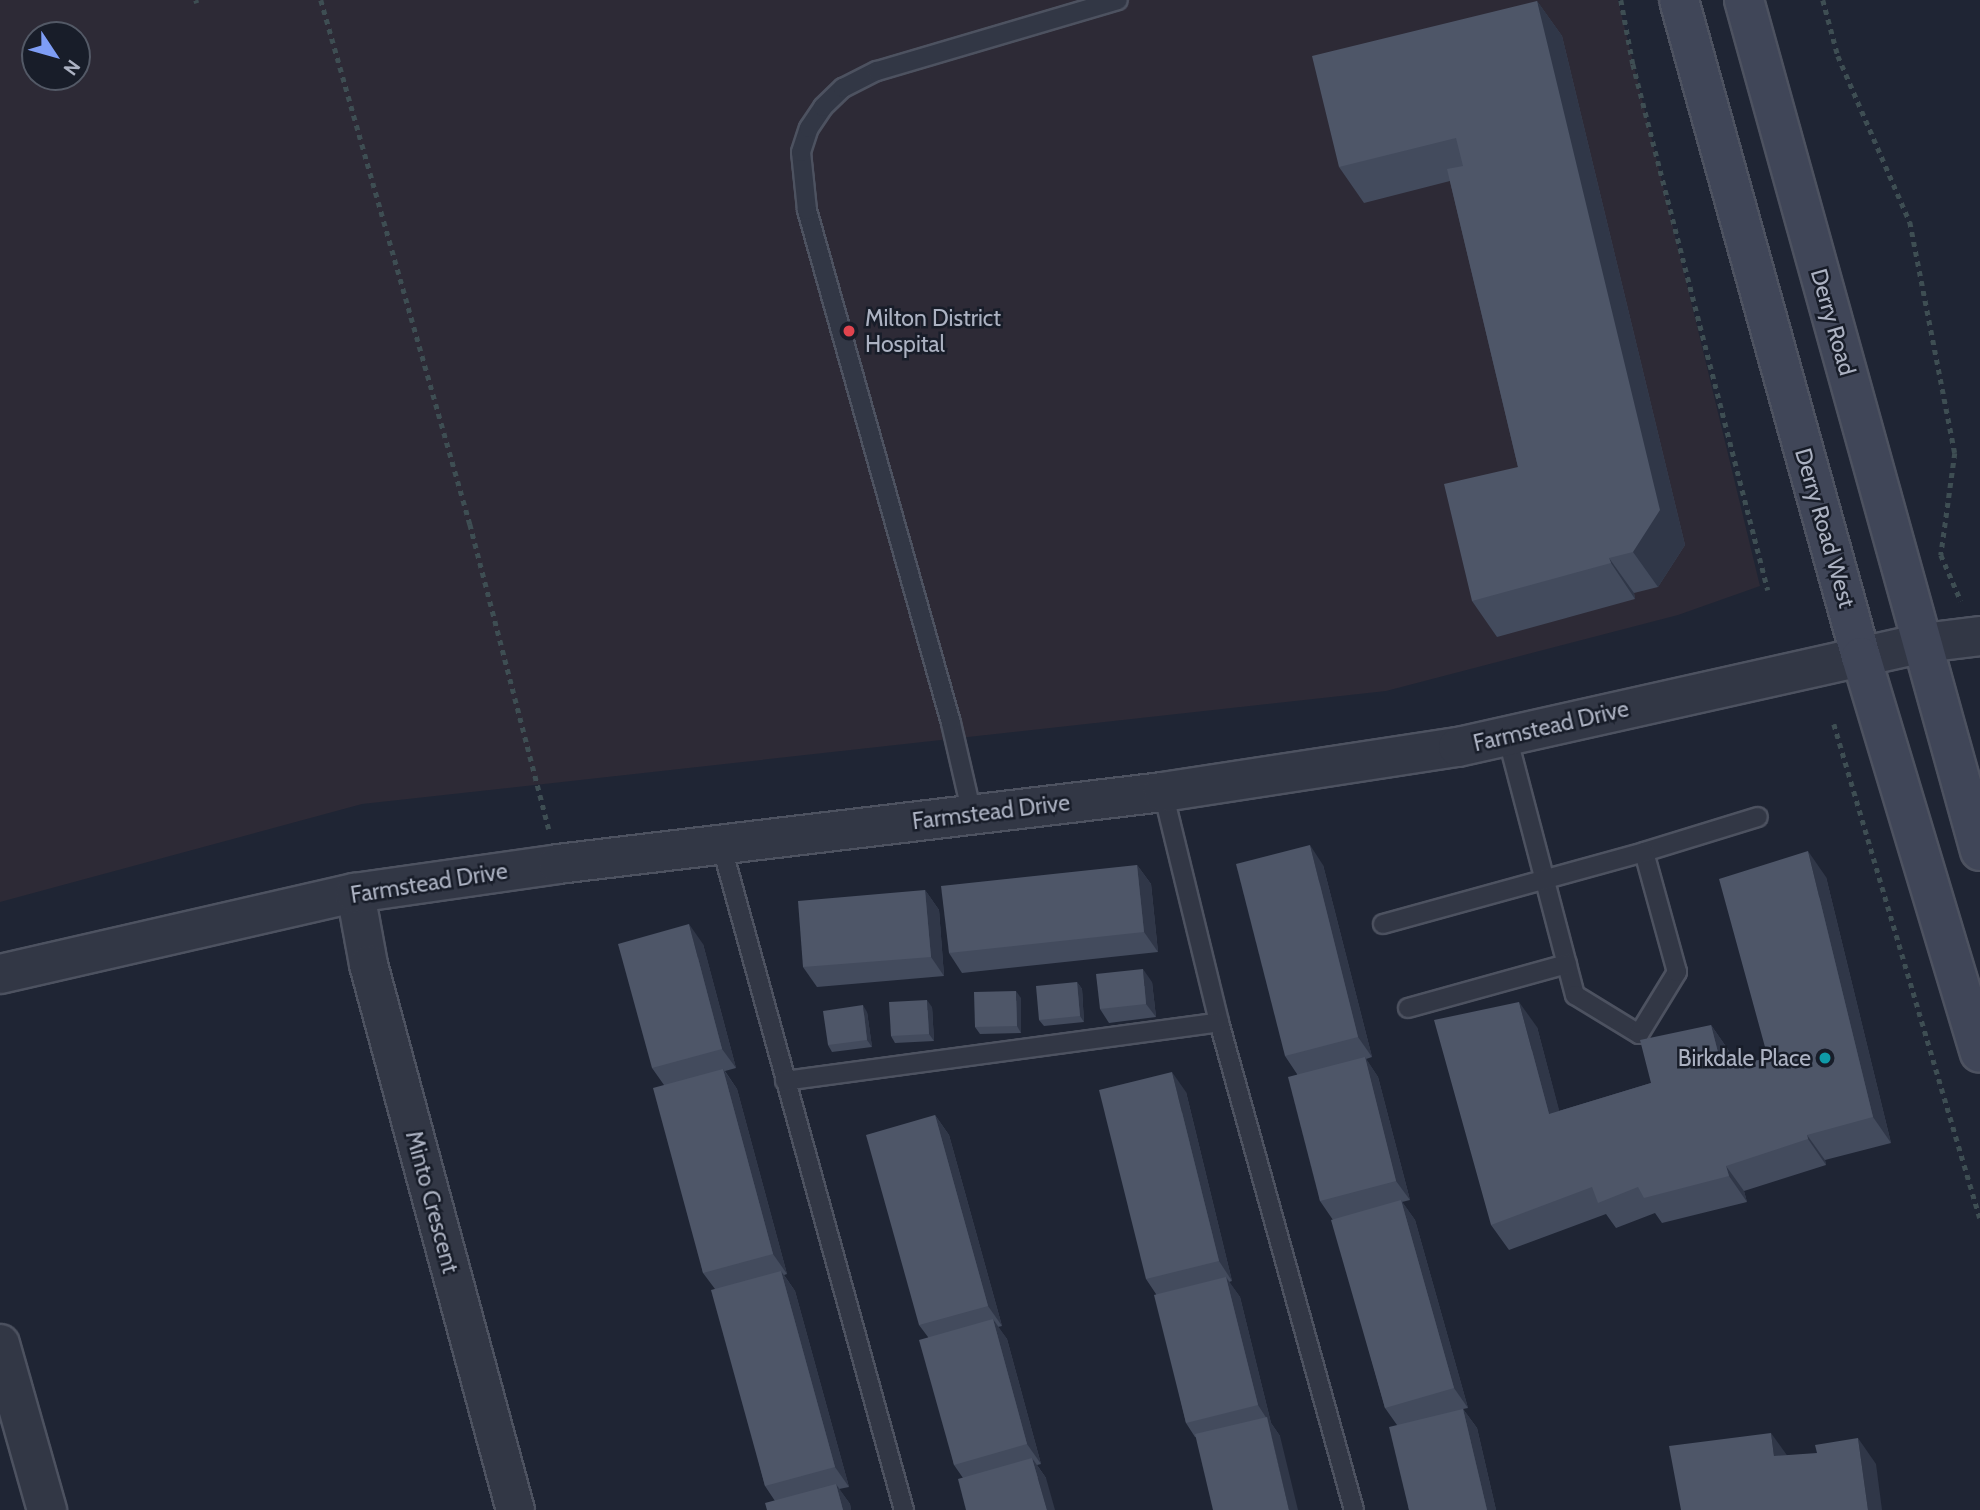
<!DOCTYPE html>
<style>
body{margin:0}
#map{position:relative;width:1980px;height:1510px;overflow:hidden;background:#1f2534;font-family:Cabin,sans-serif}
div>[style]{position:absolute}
.medical>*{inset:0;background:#2d2a36}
.path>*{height:4.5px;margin-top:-2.25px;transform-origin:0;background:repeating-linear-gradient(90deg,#3e4e53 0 5px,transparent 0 10px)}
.roads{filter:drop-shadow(2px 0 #4d5260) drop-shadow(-2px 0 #4d5260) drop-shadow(0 2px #4d5260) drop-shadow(0 -2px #4d5260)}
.service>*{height:18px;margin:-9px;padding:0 9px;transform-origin:9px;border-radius:9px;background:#323745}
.minor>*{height:37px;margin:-18.5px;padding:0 18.5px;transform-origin:18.5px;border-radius:18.5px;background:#323745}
.tertiary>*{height:38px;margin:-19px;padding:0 19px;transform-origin:19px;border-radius:19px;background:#323745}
.secondary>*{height:38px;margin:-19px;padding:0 19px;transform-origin:19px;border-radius:19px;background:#404658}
.wall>*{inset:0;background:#434b5d}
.shaded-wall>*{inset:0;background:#303748}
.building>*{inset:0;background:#4e5668}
.dots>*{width:19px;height:19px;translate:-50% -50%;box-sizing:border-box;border:4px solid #181d29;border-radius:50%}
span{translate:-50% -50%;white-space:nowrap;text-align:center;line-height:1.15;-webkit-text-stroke:5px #181d29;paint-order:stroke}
.poi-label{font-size:23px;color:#acb2c2}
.left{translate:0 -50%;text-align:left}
.right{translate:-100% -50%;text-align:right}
.street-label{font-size:23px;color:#acb2c2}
.north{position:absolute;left:21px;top:21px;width:70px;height:70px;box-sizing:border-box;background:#181d29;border:2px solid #535966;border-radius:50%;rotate:126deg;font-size:19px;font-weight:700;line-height:28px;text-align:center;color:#acb2c2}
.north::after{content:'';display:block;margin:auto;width:24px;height:32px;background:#7e9df5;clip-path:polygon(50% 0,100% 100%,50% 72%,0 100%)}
</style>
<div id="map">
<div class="medical">
<i style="clip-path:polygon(evenodd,0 0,1618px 0,1760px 586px,1678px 615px,1386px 691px,362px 804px,0 902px,0 0,35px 35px,77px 35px,77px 77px,35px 77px,35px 35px)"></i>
</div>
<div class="path">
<i style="left:196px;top:0;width:3px;rotate:72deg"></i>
<i style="left:321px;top:0;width:545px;rotate:74.13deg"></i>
<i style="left:470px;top:524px;width:315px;rotate:75.5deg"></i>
<i style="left:1621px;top:0;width:65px;rotate:79.4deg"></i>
<i style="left:1633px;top:64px;width:543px;rotate:75.61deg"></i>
<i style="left:1823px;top:0;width:58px;rotate:75deg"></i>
<i style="left:1838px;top:56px;width:181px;rotate:66.6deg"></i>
<i style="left:1910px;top:222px;width:235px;rotate:79deg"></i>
<i style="left:1955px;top:453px;width:103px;rotate:97.8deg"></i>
<i style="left:1941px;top:555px;width:50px;rotate:66.5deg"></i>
<i style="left:1834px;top:724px;width:515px;rotate:73.54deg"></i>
</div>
<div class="roads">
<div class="service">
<i style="left:1507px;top:736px;width:268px;rotate:75.3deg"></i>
<i style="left:1575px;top:995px;width:75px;rotate:31.4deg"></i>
<i style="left:1639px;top:1034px;width:73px;rotate:-58.5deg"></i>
<i style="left:1677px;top:972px;width:124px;rotate:-105.4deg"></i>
<i style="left:1644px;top:852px;width:119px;rotate:-17.1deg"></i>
<i style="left:1163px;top:792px;width:237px;rotate:76.3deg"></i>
<i style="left:1219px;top:1022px;width:506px;rotate:74.54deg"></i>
<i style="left:972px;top:814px;width:93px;rotate:-103deg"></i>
<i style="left:951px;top:723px;width:533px;rotate:-105.68deg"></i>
<i style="left:807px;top:210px;width:58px;rotate:-95.9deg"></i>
<i style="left:801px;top:152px;width:25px;rotate:-72deg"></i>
<i style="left:809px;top:128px;width:25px;rotate:-56deg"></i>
<i style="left:823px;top:107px;width:28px;rotate:-44deg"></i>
<i style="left:843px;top:88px;width:38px;rotate:-27deg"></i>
<i style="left:877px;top:71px;width:251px;rotate:-16.4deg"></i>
<i style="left:721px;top:844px;width:691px;rotate:74.64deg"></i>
<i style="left:1383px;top:924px;width:271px;rotate:-15.4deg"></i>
<i style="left:1408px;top:1008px;width:165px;rotate:-15.5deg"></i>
<i style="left:785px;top:1081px;width:438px;rotate:-7.7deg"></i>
</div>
<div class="minor">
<i style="left:355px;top:893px;width:72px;rotate:79.6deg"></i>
<i style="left:368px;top:964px;width:565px;rotate:74.93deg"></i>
</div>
<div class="tertiary">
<i style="left:0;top:974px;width:364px;rotate:-12.9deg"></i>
<i style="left:355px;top:893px;width:205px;rotate:-8.1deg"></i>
<i style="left:558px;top:864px;width:609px;rotate:-6.79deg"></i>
<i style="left:1163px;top:792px;width:298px;rotate:-8.7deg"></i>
<i style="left:1458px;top:747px;width:476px;rotate:-12.6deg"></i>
<i style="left:1923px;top:643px;width:57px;rotate:-7deg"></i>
<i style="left:0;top:1344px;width:173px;rotate:74.2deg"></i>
</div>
<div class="secondary">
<i style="left:1679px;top:0;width:682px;rotate:74.52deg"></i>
<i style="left:1861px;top:657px;width:413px;rotate:73.3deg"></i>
<i style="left:1744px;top:0;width:883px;rotate:74.5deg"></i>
</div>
</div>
<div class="wall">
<i style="clip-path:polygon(1537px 1px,1562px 36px,1685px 545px,1658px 587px,1634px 593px,1635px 599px,1497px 637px,1472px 601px,1518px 467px,1450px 181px,1364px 203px,1339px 167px)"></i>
<i style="clip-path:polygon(1137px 865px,1151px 884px,1158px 952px,962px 973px,949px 953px)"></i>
<i style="clip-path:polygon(1323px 865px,1372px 1057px,1366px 1059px,1378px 1077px,1410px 1200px,1402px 1202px,1415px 1220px,1468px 1408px,1463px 1409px,1477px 1428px,1496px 1510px,1409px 1510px,1397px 1425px,1385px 1408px,1333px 1220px,1320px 1201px,1297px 1074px,1285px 1056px)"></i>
<i style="clip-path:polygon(1826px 877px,1891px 1143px,1825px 1160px,1826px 1165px,1744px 1191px,1747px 1202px,1662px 1223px,1655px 1213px,1616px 1228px,1606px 1214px,1509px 1250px,1491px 1225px,1537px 1027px,1559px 1111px,1651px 1083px,1711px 1025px,1729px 1051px,1733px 1066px,1768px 1058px)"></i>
<i style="clip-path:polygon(925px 890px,939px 910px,944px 976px,817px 987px,803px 967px)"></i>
<i style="clip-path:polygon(703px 944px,736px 1068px,725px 1071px,737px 1089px,787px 1274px,784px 1275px,795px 1291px,849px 1487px,839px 1489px,850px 1504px,851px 1510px,767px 1510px,775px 1501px,765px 1486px,715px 1289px,703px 1273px,664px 1085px,652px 1068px)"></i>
<i style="clip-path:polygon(1077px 982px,1082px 989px,1084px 1022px,1044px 1026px,1039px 1020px)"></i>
<i style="clip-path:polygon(1152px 982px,1156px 1017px,1109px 1023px,1100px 1009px)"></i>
<i style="clip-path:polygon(1021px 998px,1021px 1033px,980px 1034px,975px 1027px)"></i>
<i style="clip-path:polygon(932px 1007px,934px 1041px,895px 1043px,891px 1036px)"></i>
<i style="clip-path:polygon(867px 1012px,872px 1047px,832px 1052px,828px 1045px)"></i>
<i style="clip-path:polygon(1186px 1092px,1232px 1281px,1229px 1282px,1240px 1297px,1271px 1423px,1280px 1436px,1195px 1437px,1186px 1423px,1156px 1294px,1146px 1279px)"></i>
<i style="clip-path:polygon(935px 1115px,949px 1135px,1002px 1326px,998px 1327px,1007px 1339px,1041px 1464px,1037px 1465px,1046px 1478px,963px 1478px,954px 1465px,928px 1337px,919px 1325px)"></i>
</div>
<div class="shaded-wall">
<i style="clip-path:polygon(1537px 1px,1562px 36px,1685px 545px,1658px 587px,1633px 552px)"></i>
<i style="clip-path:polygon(1609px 558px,1634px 593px,1635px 599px,1611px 563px)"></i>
<i style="clip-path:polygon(1310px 845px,1323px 865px,1372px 1057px,1358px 1037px)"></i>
<i style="clip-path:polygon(1808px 851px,1826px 877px,1891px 1143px,1873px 1117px)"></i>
<i style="clip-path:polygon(1137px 865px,1151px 884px,1158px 952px,1144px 932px)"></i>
<i style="clip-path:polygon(925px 890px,939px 910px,944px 976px,931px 957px)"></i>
<i style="clip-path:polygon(689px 924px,703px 944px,736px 1068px,722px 1049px)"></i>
<i style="clip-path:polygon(1143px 969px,1152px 982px,1156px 1017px,1146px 1004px)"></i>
<i style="clip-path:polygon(1077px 982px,1082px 989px,1084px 1022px,1080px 1016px)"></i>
<i style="clip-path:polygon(1016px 991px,1021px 998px,1021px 1033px,1017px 1026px)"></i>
<i style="clip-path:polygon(927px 1000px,932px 1007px,934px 1041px,929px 1034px)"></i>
<i style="clip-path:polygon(1519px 1002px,1537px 1027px,1567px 1140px,1549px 1114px)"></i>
<i style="clip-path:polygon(863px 1005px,867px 1012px,872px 1047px,867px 1040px)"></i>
<i style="clip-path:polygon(1711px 1025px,1729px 1051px,1740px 1094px,1722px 1068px)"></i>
<i style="clip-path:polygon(1365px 1057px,1378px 1077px,1410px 1200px,1396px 1181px)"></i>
<i style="clip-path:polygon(723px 1069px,737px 1089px,787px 1274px,773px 1254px)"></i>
<i style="clip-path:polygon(1172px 1072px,1186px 1092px,1232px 1281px,1219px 1261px)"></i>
<i style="clip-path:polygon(935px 1115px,949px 1135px,1002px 1326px,988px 1306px)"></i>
<i style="clip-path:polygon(1807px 1135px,1825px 1160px,1826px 1165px,1808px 1139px)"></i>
<i style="clip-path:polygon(1726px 1166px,1744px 1191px,1747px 1202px,1729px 1176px)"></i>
<i style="clip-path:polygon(1401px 1200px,1415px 1220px,1468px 1408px,1454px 1388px)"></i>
<i style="clip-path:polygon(781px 1271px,795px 1291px,849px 1487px,835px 1467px)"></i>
<i style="clip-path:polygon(1226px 1277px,1240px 1297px,1271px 1423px,1280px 1436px,1298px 1510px,1289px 1510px,1267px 1419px,1258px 1405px)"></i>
<i style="clip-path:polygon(993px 1319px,1007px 1339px,1041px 1464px,1027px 1444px)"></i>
<i style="clip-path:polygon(1463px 1409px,1477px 1428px,1496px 1510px,1487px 1510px)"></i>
<i style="clip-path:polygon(1771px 1433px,1789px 1458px,1774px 1456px)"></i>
<i style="clip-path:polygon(1858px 1438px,1876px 1464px,1882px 1510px,1868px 1510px)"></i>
<i style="clip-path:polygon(1032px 1458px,1046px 1478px,1055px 1510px,1047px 1510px)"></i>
<i style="clip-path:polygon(836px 1484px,850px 1504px,851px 1510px,843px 1510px)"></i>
</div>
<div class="building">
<i style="clip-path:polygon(1537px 1px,1660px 510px,1633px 552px,1609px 558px,1611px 563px,1472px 601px,1444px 484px,1518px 467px,1447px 169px,1463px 166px,1456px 138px,1339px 167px,1312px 56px)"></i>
<i style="clip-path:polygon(1310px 845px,1358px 1037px,1285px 1056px,1236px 864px)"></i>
<i style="clip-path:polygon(1808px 851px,1873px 1117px,1807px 1135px,1808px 1139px,1726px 1166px,1729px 1176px,1644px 1198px,1638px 1187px,1598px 1203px,1592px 1187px,1491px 1225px,1434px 1020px,1519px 1002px,1549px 1114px,1651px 1083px,1640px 1040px,1711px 1025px,1722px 1068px,1768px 1058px,1719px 879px)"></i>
<i style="clip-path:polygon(1137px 865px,1144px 932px,949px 953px,941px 886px)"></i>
<i style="clip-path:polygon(925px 890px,931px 957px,803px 967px,798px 901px)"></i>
<i style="clip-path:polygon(689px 924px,722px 1049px,652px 1068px,618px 944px)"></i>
<i style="clip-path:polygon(1143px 969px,1146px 1004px,1100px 1009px,1096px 974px)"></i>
<i style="clip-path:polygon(1077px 982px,1080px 1016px,1039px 1020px,1036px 986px)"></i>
<i style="clip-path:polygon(1016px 991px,1017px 1026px,975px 1027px,974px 992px)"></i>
<i style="clip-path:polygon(927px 1000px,929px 1034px,891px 1036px,889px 1002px)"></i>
<i style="clip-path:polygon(863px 1005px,867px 1040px,828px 1045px,823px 1011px)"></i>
<i style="clip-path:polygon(1365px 1057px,1396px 1181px,1320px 1201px,1288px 1077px)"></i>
<i style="clip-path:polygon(723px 1069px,773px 1254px,703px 1273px,653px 1088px)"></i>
<i style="clip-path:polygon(1172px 1072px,1219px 1261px,1146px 1279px,1099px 1090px)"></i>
<i style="clip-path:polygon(935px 1115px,988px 1306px,919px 1325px,866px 1135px)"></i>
<i style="clip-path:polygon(1401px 1200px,1454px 1388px,1385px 1408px,1331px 1220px)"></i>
<i style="clip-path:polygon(781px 1271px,835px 1467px,765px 1486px,711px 1290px)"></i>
<i style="clip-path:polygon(1226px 1277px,1258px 1405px,1186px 1423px,1154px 1295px)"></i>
<i style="clip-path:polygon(993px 1319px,1027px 1444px,954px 1465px,919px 1340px)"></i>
<i style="clip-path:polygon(1463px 1409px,1487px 1510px,1409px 1510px,1389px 1427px)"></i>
<i style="clip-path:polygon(1267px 1417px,1289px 1510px,1213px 1510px,1195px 1434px)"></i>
<i style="clip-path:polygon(1771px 1433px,1774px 1456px,1817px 1453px,1815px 1445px,1858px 1438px,1868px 1510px,1681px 1510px,1669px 1446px)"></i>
<i style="clip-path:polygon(1032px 1458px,1047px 1510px,966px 1510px,958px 1479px)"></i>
<i style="clip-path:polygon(836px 1484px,843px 1510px,767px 1510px,765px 1503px)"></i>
</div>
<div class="dots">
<i style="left:849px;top:331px;background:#e0444e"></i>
<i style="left:1825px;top:1058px;background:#0f9aa8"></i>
</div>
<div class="poi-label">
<span class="left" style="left:865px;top:331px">Milton District<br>Hospital</span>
<span class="right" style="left:1811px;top:1058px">Birkdale Place</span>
</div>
<div class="street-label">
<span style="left:1833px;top:322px;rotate:74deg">Derry Road</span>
<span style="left:1825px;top:528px;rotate:74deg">Derry Road West</span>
<span style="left:1551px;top:726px;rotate:-13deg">Farmstead Drive</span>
<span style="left:991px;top:812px;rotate:-7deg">Farmstead Drive</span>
<span style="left:429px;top:883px;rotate:-9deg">Farmstead Drive</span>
<span style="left:432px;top:1202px;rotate:75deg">Minto Crescent</span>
</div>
<div class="north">N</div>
</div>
